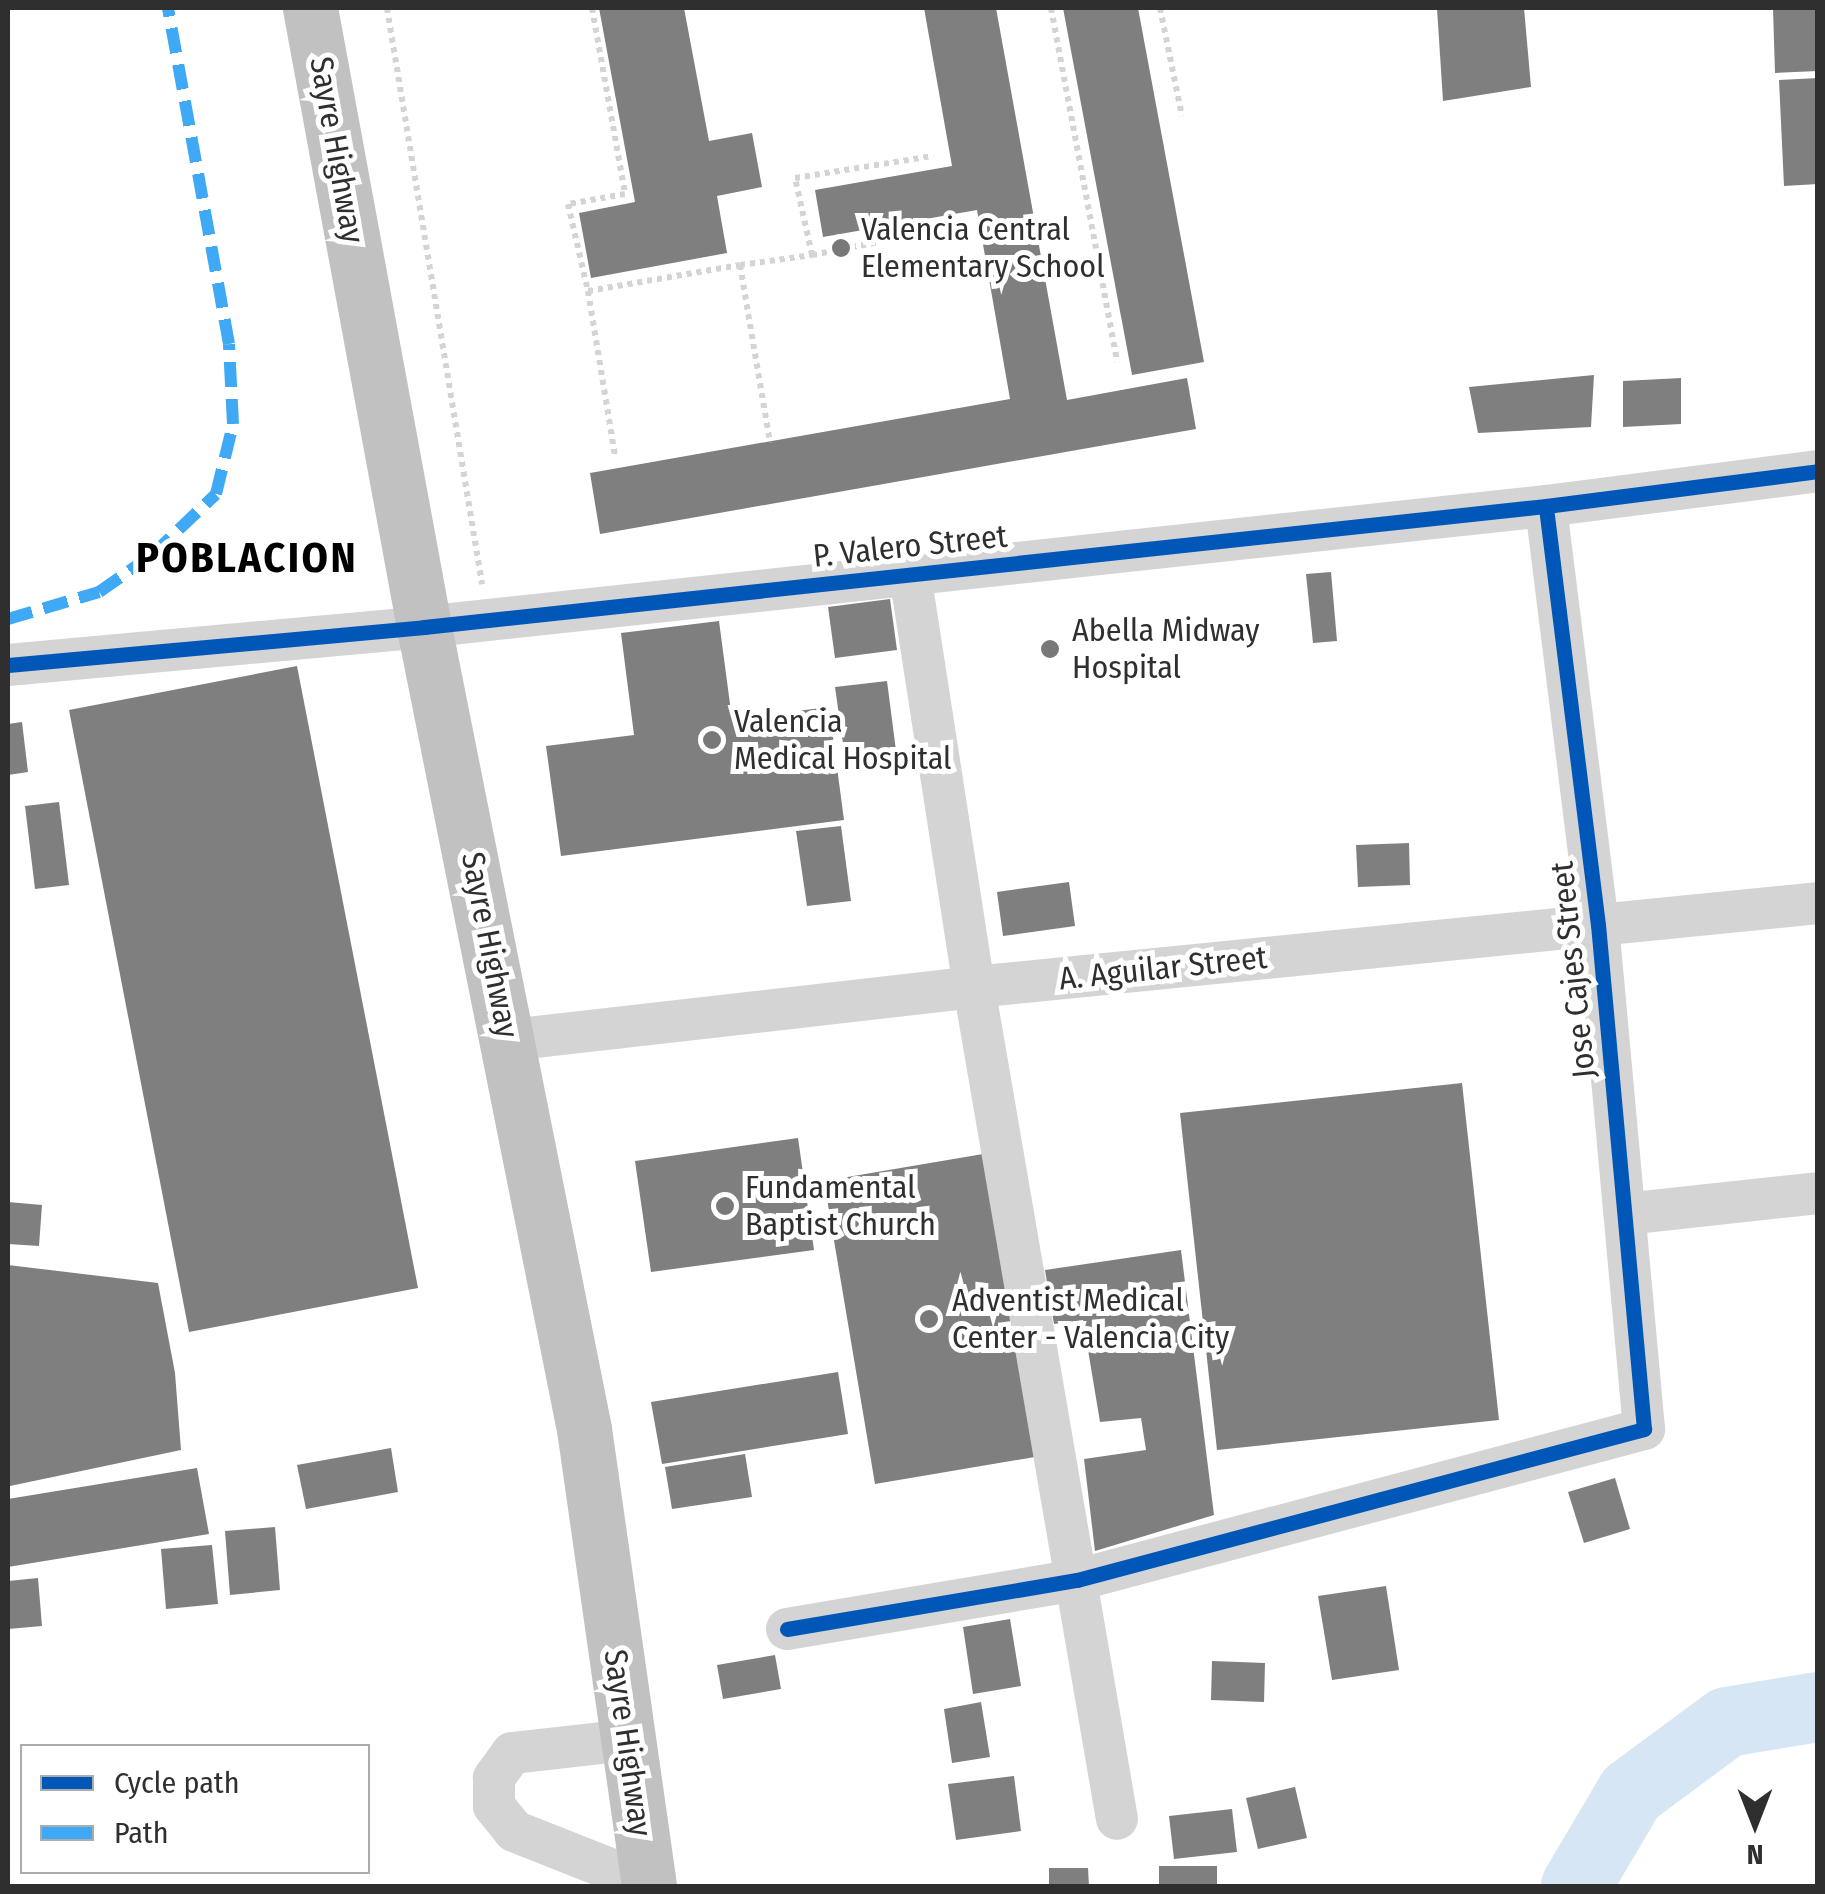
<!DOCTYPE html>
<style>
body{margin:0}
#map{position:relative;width:1825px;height:1894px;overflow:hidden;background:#fff;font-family:"Fira Sans Condensed",sans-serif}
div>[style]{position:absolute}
.river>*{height:70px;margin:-35px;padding:0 35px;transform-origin:35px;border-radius:35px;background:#d7e6f4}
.building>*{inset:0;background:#7f7f7f}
.path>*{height:6px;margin-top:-3px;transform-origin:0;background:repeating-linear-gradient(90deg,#d4d4d4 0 5px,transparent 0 10px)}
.minor>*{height:42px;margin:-21px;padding:0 21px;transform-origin:21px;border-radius:21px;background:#d4d4d4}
.highway>*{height:55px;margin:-27.5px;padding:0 27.5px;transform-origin:27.5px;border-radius:27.5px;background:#c1c1c1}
.quiet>*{height:12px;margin-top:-6px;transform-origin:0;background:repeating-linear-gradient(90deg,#3fa9f5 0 25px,transparent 0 37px)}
.cycleway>*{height:15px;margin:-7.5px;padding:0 7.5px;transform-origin:7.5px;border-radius:7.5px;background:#0057b8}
.dots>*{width:28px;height:28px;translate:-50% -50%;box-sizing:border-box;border:5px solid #fff;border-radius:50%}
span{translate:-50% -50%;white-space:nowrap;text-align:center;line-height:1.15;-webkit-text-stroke:10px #fff;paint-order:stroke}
.street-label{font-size:32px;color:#2f2f2f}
.poi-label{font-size:32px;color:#2f2f2f}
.left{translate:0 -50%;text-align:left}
.district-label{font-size:42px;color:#000;font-weight:700;letter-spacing:2.5px}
.frame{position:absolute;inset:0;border:10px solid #2f2f2f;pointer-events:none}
.legend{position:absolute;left:20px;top:1744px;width:350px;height:130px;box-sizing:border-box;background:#fff;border:2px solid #acacac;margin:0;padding:12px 18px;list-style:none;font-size:30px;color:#2f2f2f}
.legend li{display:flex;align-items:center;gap:20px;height:50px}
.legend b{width:50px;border:2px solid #acacac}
.north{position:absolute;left:1705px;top:1774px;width:100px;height:100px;-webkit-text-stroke:8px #fff;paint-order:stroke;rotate:180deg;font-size:28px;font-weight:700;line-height:40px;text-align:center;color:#2f2f2f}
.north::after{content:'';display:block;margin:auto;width:35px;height:45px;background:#2f2f2f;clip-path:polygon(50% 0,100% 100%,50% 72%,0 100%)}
</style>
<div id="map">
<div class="river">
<i style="left:1576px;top:1886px;width:108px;rotate:-59.4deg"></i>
<i style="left:1631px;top:1793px;width:119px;rotate:-36.5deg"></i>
<i style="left:1727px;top:1722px;width:92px;rotate:-9.4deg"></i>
</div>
<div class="building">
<i style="clip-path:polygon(599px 8px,684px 8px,709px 141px,752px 133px,762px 187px,717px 196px,727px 253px,591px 278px,579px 213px,635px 202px)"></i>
<i style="clip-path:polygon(924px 8px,996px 8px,1067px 400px,1187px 378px,1196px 429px,600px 534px,590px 473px,1010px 399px,977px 210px,823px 237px,815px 190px,952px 166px)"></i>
<i style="clip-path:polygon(1063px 8px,1138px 8px,1204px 362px,1132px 375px)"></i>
<i style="clip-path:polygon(1437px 8px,1524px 8px,1531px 87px,1443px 101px)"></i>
<i style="clip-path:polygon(1773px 8px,1818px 8px,1818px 71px,1775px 73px)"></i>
<i style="clip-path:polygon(1818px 78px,1818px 184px,1784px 186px,1779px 80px)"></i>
<i style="clip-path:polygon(1594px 375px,1591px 427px,1478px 433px,1469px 387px)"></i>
<i style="clip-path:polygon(1681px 378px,1681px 424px,1623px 427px,1623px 381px)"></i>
<i style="clip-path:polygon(1331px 572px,1337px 641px,1313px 643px,1306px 574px)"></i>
<i style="clip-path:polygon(890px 599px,897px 650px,835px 658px,828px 607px)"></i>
<i style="clip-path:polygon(719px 621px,732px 719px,829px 707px,844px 820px,561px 856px,546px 746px,634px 735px,621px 633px)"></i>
<i style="clip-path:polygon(297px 666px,418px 1288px,189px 1332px,69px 710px)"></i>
<i style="clip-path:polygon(887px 681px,898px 766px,847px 772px,835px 687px)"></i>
<i style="clip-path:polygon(22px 722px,28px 772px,8px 775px,8px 724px)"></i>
<i style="clip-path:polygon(59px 802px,69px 885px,35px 889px,25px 806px)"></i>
<i style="clip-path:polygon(841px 826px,851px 901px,807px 906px,796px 831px)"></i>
<i style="clip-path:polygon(1409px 843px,1410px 885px,1358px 887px,1356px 845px)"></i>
<i style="clip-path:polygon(1069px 882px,1075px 926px,1003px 936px,997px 892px)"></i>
<i style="clip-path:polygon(1462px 1083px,1499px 1420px,1217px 1450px,1180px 1113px)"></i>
<i style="clip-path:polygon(798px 1138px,814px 1250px,651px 1272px,635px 1161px)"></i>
<i style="clip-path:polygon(983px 1154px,1035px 1457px,875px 1484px,824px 1181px)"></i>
<i style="clip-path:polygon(8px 1202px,42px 1205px,39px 1246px,8px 1244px)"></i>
<i style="clip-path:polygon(1181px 1250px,1214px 1515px,1095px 1551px,1084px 1459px,1146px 1450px,1141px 1418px,1100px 1422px,1083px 1320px,1054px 1324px,1045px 1270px)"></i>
<i style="clip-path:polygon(8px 1265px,158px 1283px,175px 1373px,181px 1450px,10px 1486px)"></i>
<i style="clip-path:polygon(838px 1372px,848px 1434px,662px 1464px,651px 1402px)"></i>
<i style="clip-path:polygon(391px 1448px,398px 1492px,306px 1509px,297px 1465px)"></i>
<i style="clip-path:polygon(745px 1454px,752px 1497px,672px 1509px,665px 1467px)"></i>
<i style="clip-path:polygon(197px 1468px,209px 1534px,8px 1567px,8px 1499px)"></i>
<i style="clip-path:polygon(1615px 1478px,1630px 1529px,1584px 1543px,1568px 1492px)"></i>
<i style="clip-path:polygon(275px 1527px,280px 1590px,230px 1595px,225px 1531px)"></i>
<i style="clip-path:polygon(212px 1545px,218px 1604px,166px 1609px,161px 1549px)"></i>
<i style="clip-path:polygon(38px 1578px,42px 1626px,8px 1629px,8px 1581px)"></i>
<i style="clip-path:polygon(1386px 1586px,1399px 1670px,1332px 1680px,1318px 1596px)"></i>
<i style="clip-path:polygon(1010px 1619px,1021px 1686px,973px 1694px,963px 1627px)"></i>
<i style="clip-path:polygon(775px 1655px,781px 1689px,723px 1699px,717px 1665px)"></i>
<i style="clip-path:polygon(1212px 1661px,1265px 1663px,1264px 1702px,1211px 1700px)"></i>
<i style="clip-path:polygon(981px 1702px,990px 1757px,952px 1763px,944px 1709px)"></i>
<i style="clip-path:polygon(1014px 1776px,1021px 1831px,956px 1840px,948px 1784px)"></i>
<i style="clip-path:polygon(1295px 1787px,1307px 1838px,1258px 1849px,1246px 1798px)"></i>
<i style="clip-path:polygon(1232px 1809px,1237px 1852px,1174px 1859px,1169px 1816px)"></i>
<i style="clip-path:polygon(1159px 1866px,1217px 1866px,1217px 1886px,1159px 1886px)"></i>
<i style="clip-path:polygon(1049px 1868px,1088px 1868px,1089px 1886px,1049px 1886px)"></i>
</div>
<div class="path">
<i style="left:387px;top:8px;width:584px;rotate:80.63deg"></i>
<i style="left:592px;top:8px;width:189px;rotate:79.9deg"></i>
<i style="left:625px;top:194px;width:58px;rotate:170deg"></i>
<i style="left:568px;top:204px;width:89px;rotate:77.1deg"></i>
<i style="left:588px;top:291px;width:167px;rotate:80.7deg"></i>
<i style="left:1051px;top:8px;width:360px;rotate:79.4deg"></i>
<i style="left:1160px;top:8px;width:110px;rotate:78.5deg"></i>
<i style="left:812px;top:255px;width:152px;rotate:-11deg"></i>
<i style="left:740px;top:265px;width:73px;rotate:-7.9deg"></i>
<i style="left:812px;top:255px;width:79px;rotate:-102.4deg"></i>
<i style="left:795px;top:178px;width:140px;rotate:-9.1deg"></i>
<i style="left:588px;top:291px;width:154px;rotate:-9.7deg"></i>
<i style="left:740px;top:265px;width:180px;rotate:80.4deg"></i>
</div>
<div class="minor">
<i style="left:910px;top:574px;width:418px;rotate:81.2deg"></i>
<i style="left:974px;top:987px;width:844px;rotate:80.25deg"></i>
<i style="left:8px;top:665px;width:418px;rotate:-5.2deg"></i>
<i style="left:424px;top:627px;width:1129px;rotate:-6.16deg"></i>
<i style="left:1546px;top:506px;width:274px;rotate:-7.3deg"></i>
<i style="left:510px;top:1040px;width:467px;rotate:-6.5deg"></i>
<i style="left:974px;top:987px;width:848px;rotate:-5.68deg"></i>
<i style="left:1625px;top:1214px;width:194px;rotate:-6.2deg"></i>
<i style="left:787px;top:1629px;width:294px;rotate:-9.6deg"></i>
<i style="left:1077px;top:1580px;width:587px;rotate:-14.91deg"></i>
<i style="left:1644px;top:1429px;width:506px;rotate:-95.21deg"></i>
<i style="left:1598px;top:925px;width:422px;rotate:-97.1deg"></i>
<i style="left:628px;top:1740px;width:117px;rotate:173.6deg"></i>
<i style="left:512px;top:1753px;width:31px;rotate:126deg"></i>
<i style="left:494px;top:1778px;width:28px;rotate:90deg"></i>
<i style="left:494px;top:1806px;width:32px;rotate:51deg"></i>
<i style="left:514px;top:1831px;width:144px;rotate:21.6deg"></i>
</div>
<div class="highway">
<i style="left:310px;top:8px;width:629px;rotate:79.56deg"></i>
<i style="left:424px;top:627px;width:818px;rotate:78.72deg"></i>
<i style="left:584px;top:1429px;width:462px;rotate:81.9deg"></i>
</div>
<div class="quiet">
<i style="left:8px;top:619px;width:95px;rotate:-16.5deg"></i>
<i style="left:99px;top:592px;width:65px;rotate:-34.9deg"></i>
<i style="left:152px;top:555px;width:88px;rotate:-43.6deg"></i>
<i style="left:216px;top:494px;width:72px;rotate:-76.3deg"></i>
<i style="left:233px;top:424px;width:80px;rotate:-92.9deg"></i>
<i style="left:229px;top:344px;width:341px;rotate:-100.3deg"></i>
</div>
<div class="cycleway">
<i style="left:8px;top:665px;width:418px;rotate:-5.2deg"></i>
<i style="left:424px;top:627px;width:1129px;rotate:-6.16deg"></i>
<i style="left:1546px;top:506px;width:274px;rotate:-7.3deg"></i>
<i style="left:787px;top:1629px;width:294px;rotate:-9.6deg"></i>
<i style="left:1077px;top:1580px;width:587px;rotate:-14.91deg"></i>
<i style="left:1644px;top:1429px;width:506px;rotate:-95.21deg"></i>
<i style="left:1598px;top:925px;width:422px;rotate:-97.1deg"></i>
</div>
<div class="dots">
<i style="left:841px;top:248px;background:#787878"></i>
<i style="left:1050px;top:649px;background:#787878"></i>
<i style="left:712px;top:740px;background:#787878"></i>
<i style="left:725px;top:1206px;background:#787878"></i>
<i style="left:929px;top:1319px;background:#787878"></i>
</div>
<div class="street-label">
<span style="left:337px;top:150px;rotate:80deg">Sayre Highway</span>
<span style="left:910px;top:546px;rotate:-6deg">P. Valero Street</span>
<span style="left:490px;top:945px;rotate:79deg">Sayre Highway</span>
<span style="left:1163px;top:968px;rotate:-6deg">A. Aguilar Street</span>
<span style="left:1573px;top:970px;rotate:-96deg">Jose Cajes Street</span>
<span style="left:628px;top:1743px;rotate:82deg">Sayre Highway</span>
</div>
<div class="poi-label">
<span class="left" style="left:861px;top:248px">Valencia Central<br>Elementary School</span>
<span class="left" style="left:1072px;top:649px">Abella Midway<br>Hospital</span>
<span class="left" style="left:734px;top:740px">Valencia<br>Medical Hospital</span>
<span class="left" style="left:745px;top:1206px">Fundamental<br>Baptist Church</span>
<span class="left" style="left:952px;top:1319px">Adventist Medical<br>Center - Valencia City</span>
</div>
<div class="district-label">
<span style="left:247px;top:558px">POBLACION</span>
</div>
<div class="frame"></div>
<ul class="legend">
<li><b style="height:12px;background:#0057b8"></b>Cycle path</li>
<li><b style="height:12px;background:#3fa9f5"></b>Path</li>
</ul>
<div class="north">N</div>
</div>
